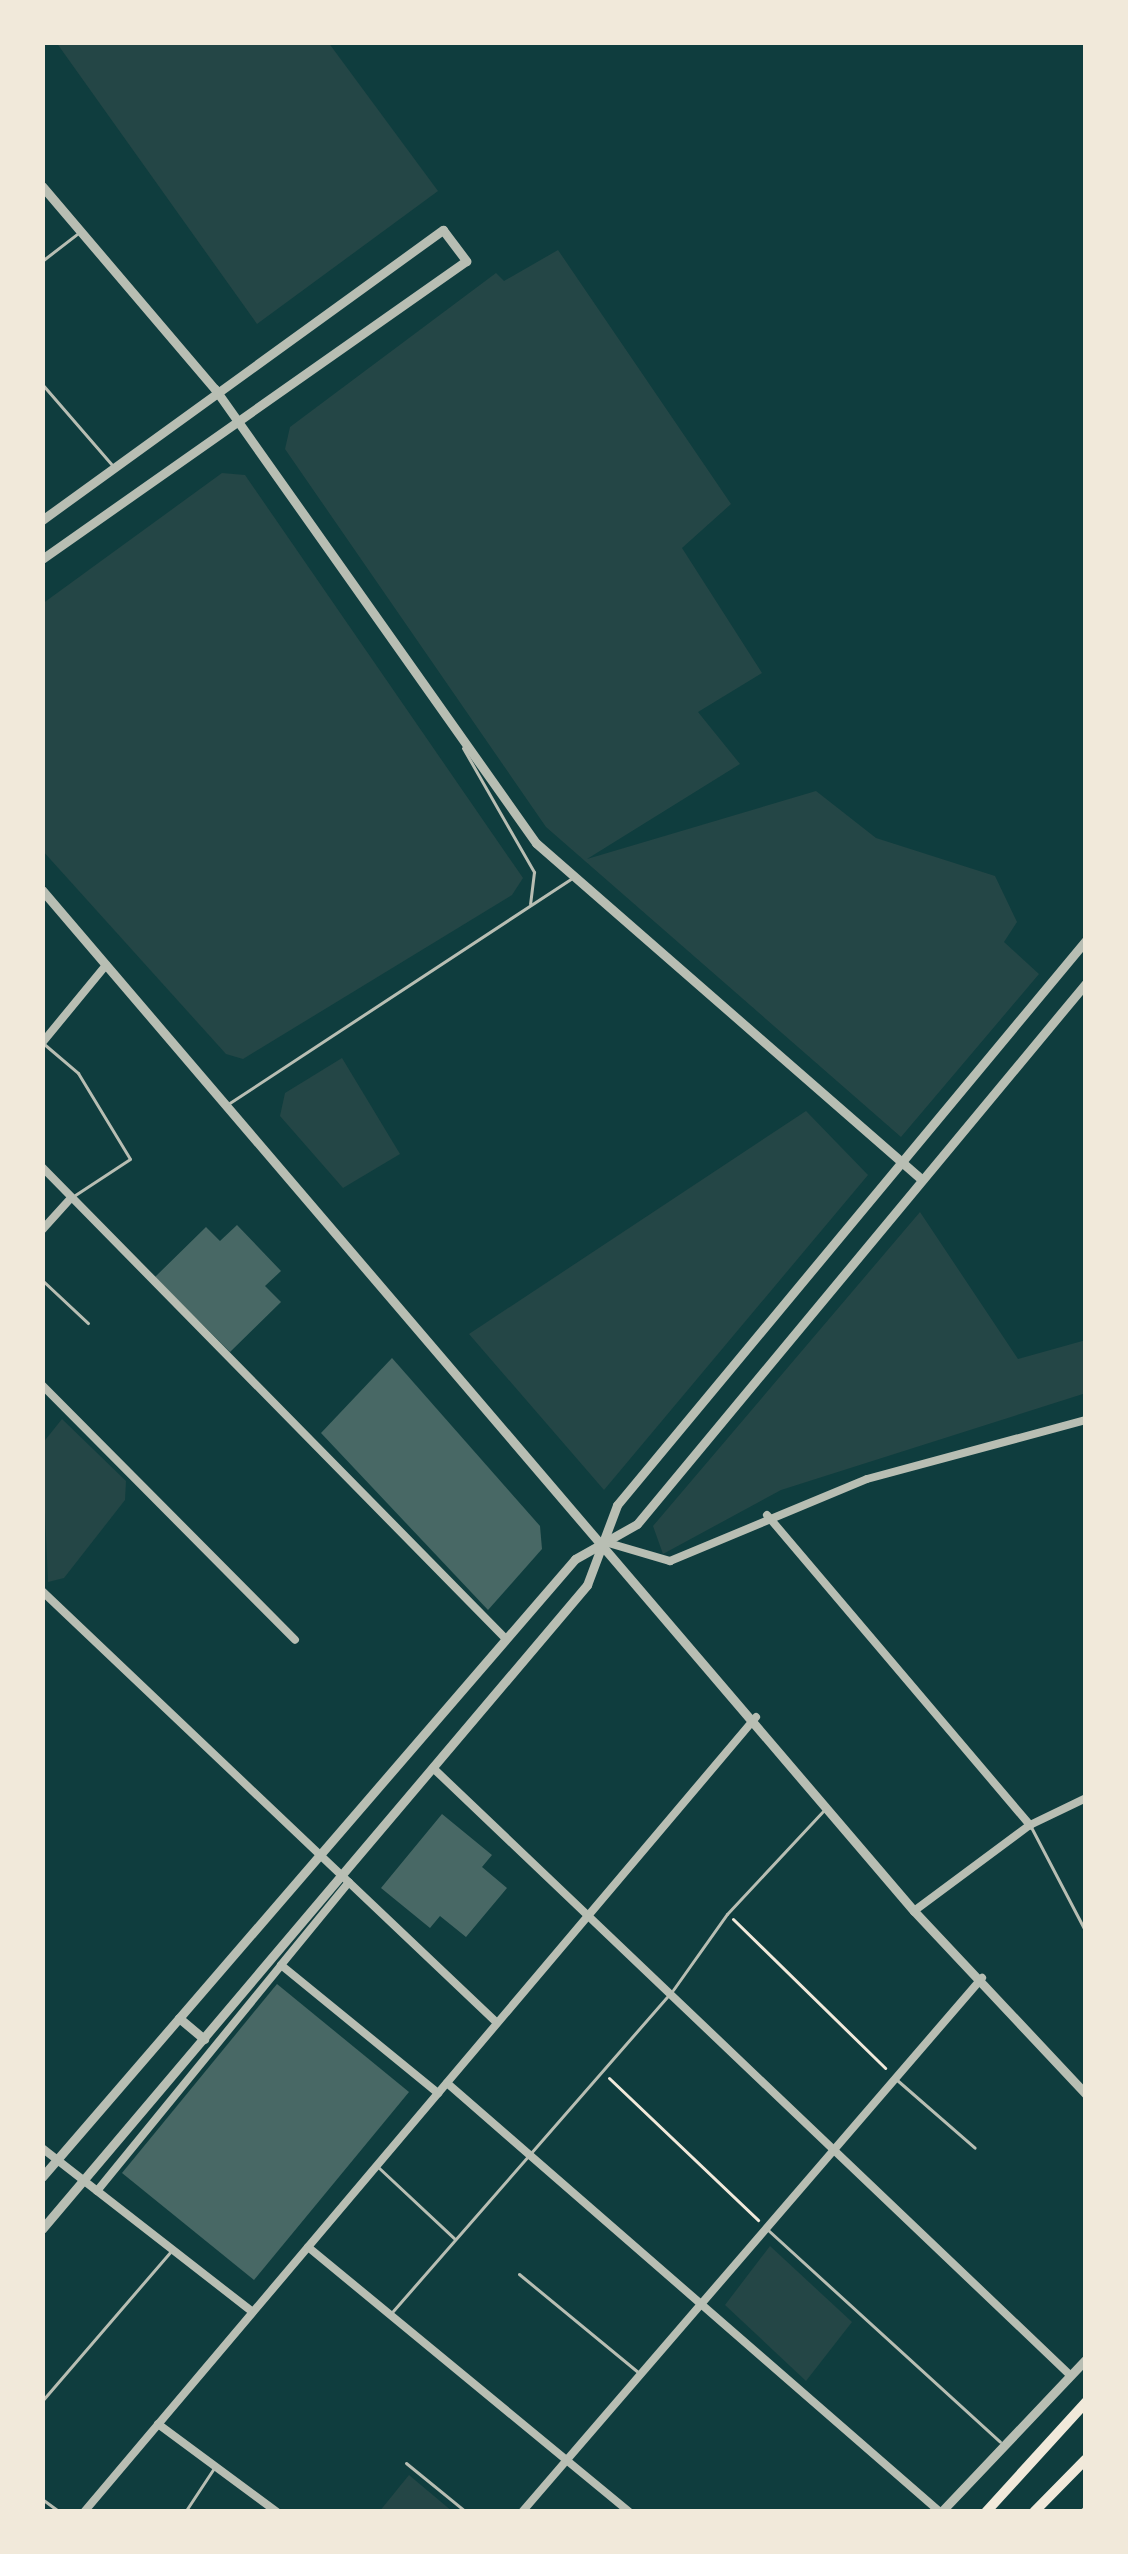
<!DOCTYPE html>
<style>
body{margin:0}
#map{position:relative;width:1128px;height:2554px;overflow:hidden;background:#0f3d3e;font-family:"Sofia Sans Condensed",sans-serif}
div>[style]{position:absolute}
.green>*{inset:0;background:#244646}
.building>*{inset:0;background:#486865}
.path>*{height:3px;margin:-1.5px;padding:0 1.5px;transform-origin:1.5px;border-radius:1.5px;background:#f1e9da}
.service>*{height:3px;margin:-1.5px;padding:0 1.5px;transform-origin:1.5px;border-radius:1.5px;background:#b8beb3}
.minor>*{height:8px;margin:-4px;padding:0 4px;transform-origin:4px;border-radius:4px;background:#b8beb3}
.tertiary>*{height:9px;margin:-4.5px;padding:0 4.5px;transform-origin:4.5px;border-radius:4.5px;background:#b8beb3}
.secondary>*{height:10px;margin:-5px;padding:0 5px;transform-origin:5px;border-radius:5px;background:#f1e9da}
span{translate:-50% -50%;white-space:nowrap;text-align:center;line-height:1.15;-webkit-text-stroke:12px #f1e9da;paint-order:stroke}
.frame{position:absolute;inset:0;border:45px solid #f1e9da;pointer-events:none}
</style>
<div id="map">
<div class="green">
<i style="clip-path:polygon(56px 42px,328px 42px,438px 191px,257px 324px)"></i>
<i style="clip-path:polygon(558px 250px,731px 504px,682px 548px,762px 673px,698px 712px,740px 764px,587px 859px,816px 791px,876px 838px,995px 876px,1017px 922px,1004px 942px,1039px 974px,901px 1137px,546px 827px,285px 449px,290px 427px,496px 273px,504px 281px)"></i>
<i style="clip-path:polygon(222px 473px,245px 475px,523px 878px,512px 895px,243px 1059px,226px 1054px,42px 850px,42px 604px)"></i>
<i style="clip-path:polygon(342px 1058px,400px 1154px,343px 1188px,280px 1116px,285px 1093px)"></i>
<i style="clip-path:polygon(806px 1111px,868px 1175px,604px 1490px,469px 1334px)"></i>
<i style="clip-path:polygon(920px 1212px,1018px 1359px,1086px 1340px,1086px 1393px,781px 1490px,663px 1554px,653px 1526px)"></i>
<i style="clip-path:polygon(62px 1419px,126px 1481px,125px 1500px,64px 1578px,48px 1582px,42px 1444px)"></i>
<i style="clip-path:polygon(770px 2246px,852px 2322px,806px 2381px,725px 2305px)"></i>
<i style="clip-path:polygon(409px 2475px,453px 2512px,379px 2512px)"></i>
</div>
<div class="building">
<i style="clip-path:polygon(237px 1225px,281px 1271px,265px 1286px,281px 1302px,230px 1352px,155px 1277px,206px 1227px,220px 1241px)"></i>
<i style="clip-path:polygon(392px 1358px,540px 1526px,542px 1549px,488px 1610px,321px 1433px)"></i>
<i style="clip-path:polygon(442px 1814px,492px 1855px,482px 1867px,507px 1888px,466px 1937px,440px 1916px,430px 1928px,381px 1888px)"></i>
<i style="clip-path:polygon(277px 1984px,409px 2092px,254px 2280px,122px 2173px)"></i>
</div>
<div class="path">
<i style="left:733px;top:1919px;width:213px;rotate:44.4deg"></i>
<i style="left:609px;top:2078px;width:206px;rotate:43.6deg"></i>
</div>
<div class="service">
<i style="left:42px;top:261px;width:44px;rotate:-37.6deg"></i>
<i style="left:42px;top:384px;width:110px;rotate:49.1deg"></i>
<i style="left:463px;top:748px;width:143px;rotate:60.2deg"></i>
<i style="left:534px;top:872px;width:32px;rotate:97deg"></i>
<i style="left:44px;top:1044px;width:45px;rotate:40.5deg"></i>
<i style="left:78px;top:1073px;width:100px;rotate:58.8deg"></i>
<i style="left:130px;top:1159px;width:66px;rotate:146.8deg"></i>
<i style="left:228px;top:1104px;width:410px;rotate:-33.3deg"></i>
<i style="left:42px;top:1280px;width:63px;rotate:43.1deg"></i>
<i style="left:1031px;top:1827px;width:119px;rotate:62.4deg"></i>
<i style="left:673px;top:1990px;width:93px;rotate:-54.6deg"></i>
<i style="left:727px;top:1914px;width:144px;rotate:-47deg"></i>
<i style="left:897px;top:2080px;width:103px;rotate:41.1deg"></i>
<i style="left:378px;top:2167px;width:104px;rotate:43.1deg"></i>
<i style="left:768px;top:2230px;width:314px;rotate:42.4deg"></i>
<i style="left:519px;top:2274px;width:156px;rotate:39.5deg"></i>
<i style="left:393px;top:2311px;width:417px;rotate:-48.9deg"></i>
<i style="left:42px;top:2401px;width:196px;rotate:-49.3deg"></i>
<i style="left:406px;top:2463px;width:77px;rotate:39.2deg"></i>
<i style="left:42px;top:2499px;width:22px;rotate:36deg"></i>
<i style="left:185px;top:2512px;width:53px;rotate:-56.6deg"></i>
</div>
<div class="minor">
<i style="left:42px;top:1043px;width:101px;rotate:-50.6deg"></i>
<i style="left:42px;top:1167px;width:659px;rotate:45.49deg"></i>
<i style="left:42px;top:1230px;width:42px;rotate:-47.9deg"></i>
<i style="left:42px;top:1385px;width:359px;rotate:45.2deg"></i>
<i style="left:767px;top:1515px;width:407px;rotate:49.7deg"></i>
<i style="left:605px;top:1542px;width:68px;rotate:16.3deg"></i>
<i style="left:670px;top:1561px;width:213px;rotate:-22.6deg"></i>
<i style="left:867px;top:1479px;width:227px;rotate:-15.1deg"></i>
<i style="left:42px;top:1591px;width:627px;rotate:43.51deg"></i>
<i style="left:433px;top:1768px;width:880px;rotate:43.62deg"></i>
<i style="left:914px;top:1911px;width:144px;rotate:-36.6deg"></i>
<i style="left:1030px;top:1825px;width:62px;rotate:-25.7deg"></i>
<i style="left:281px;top:1965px;width:107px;rotate:-50.7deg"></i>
<i style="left:447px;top:2083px;width:654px;rotate:41.03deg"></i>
<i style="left:42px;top:2148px;width:267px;rotate:37.9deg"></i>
<i style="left:97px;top:2191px;width:291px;rotate:-50.8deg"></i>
<i style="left:281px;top:1965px;width:203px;rotate:39.2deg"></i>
<i style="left:308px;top:2247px;width:417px;rotate:39.5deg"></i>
<i style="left:158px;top:2424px;width:148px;rotate:36.5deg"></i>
<i style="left:84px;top:2512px;width:1041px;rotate:-49.79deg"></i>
<i style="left:522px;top:2512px;width:705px;rotate:-49.26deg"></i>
</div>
<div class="tertiary">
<i style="left:42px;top:186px;width:267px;rotate:49.6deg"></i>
<i style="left:215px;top:389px;width:556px;rotate:54.74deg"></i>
<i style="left:536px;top:843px;width:510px;rotate:41.1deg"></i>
<i style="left:42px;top:520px;width:495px;rotate:-35.9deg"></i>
<i style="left:443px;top:230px;width:39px;rotate:53deg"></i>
<i style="left:466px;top:261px;width:518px;rotate:144.9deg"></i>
<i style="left:42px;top:890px;width:1343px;rotate:49.5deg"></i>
<i style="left:914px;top:1911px;width:251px;rotate:46.8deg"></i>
<i style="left:179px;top:2018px;width:33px;rotate:40deg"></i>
<i style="left:42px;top:2177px;width:816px;rotate:-49.22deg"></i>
<i style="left:575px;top:1559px;width:71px;rotate:-29.4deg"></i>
<i style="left:637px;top:1524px;width:703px;rotate:-50.31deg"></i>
<i style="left:42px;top:2229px;width:844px;rotate:-49.76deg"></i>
<i style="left:587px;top:1585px;width:85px;rotate:-69.4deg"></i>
<i style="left:617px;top:1505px;width:734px;rotate:-50.3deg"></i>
<i style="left:941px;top:2512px;width:211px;rotate:-46.5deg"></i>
<i style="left:1084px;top:2512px;width:3px;rotate:-45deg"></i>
</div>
<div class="secondary">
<i style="left:986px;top:2512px;width:149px;rotate:-47.7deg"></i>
<i style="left:1034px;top:2512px;width:74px;rotate:-45.5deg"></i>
</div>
<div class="frame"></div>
</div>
